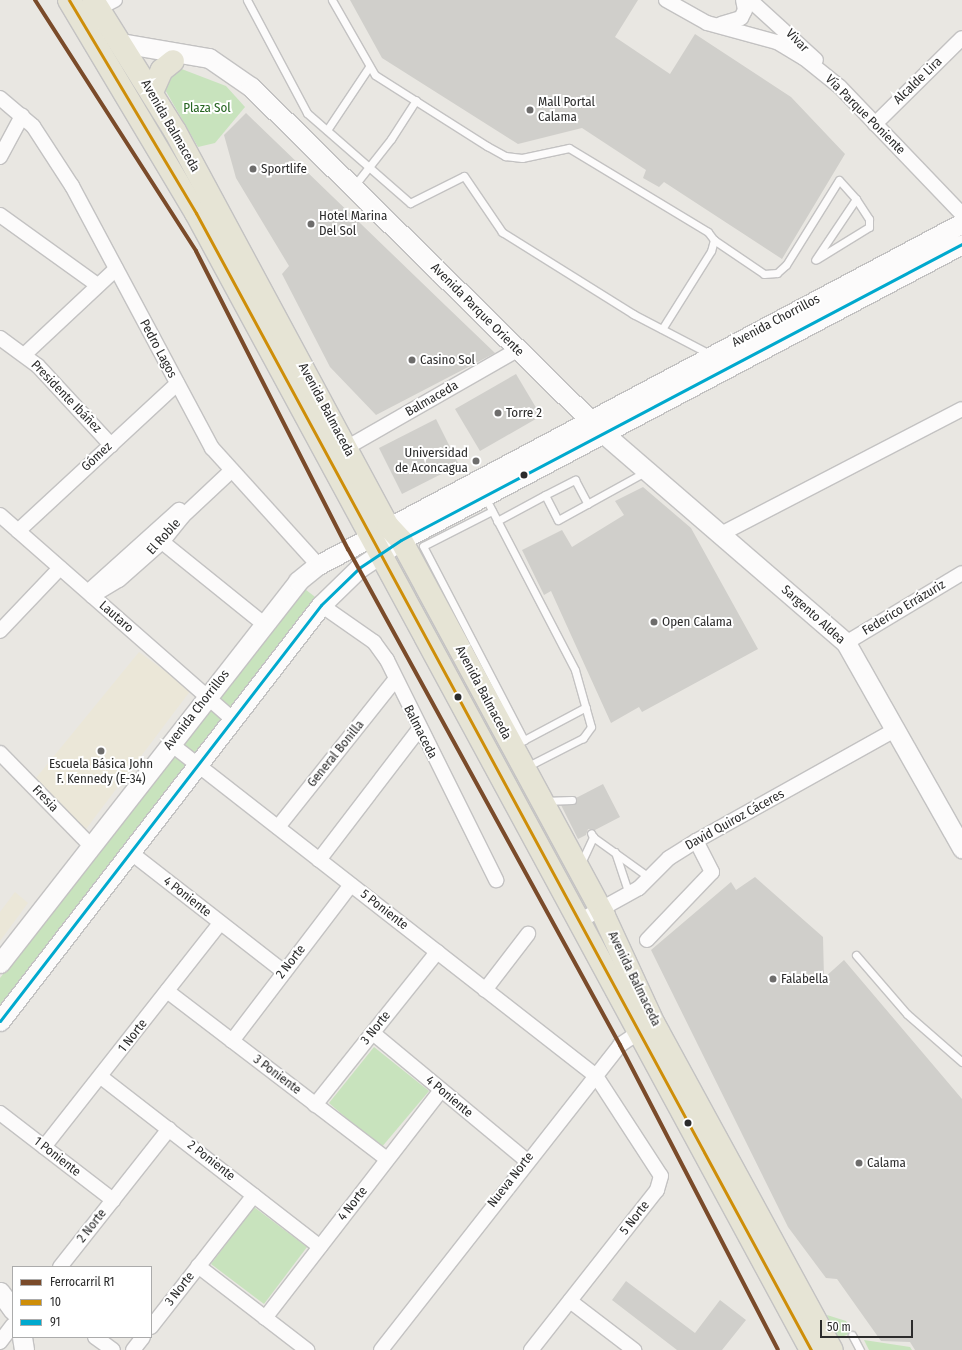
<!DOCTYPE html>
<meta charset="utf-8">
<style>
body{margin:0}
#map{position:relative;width:962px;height:1350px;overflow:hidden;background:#e9e7e2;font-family:"Fira Sans Condensed",sans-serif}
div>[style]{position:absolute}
.education>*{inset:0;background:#ebe7d8}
.green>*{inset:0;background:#c8e3bd}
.building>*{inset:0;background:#d0cfcb}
.roads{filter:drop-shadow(1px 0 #c3c2c2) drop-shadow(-1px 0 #c3c2c2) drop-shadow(0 1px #c3c2c2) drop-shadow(0 -1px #c3c2c2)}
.lane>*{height:7px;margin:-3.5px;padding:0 3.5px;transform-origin:3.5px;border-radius:3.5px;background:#fcfbfb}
.street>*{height:14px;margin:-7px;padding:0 7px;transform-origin:7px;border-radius:7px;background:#fcfbfb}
.secondary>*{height:19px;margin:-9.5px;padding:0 9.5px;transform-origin:9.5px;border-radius:9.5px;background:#fcfbfb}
.primary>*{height:22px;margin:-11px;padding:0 11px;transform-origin:11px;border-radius:11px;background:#e6e4d5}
.bus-1>*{height:3px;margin:-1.5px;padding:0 1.5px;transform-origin:1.5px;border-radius:1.5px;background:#ce8e09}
.bus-2>*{height:3px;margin:-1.5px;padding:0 1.5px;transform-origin:1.5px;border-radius:1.5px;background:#00a9ce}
.rail-1>*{height:4px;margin:-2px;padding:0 2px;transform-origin:2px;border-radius:2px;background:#7a4b2a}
.dots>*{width:11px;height:11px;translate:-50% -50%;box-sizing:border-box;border:2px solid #fff;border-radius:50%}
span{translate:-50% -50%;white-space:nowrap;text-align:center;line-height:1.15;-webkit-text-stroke:4px #fff;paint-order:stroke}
.street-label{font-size:13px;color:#2c2c2c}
.poi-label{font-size:13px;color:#2c2c2c}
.left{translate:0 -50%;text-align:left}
.right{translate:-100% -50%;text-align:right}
.park-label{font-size:13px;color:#256420}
.legend{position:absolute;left:12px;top:1266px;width:140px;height:72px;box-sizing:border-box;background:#fff;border:1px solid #ababab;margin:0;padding:5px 7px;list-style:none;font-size:12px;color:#2c2c2c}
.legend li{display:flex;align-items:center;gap:8px;height:20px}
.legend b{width:20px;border:1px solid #ababab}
.scale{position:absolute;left:820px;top:1320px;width:93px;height:18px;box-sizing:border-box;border:2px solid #2c2c2c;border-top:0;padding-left:5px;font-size:12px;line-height:14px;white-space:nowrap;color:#2c2c2c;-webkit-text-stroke:3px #fff;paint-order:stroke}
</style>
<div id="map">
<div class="education">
<i style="clip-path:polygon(139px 652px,191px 690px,83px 833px,36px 778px)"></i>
<i style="clip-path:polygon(15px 892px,28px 903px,0 941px,0 912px)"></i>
</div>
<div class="green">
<i style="clip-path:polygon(179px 68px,226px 86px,245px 107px,215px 143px,198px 147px,160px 81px)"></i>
<i style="clip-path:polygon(301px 586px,319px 600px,0 1009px,0 978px)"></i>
<i style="clip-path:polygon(374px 1047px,429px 1091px,381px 1148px,329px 1103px)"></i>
<i style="clip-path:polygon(254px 1207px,307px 1247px,264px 1304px,211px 1264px)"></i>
<i style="clip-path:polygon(827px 1315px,846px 1321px,851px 1333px,837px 1339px)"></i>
<i style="clip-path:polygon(864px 1340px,910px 1347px,912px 1350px,869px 1350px)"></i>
</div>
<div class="building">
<i style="clip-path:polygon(350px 0,638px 0,615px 37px,670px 74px,695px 34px,791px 97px,845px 154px,782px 259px,664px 182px,659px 187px,643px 178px,646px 170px,582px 128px,518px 144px,382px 58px)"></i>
<i style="clip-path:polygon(246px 113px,446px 306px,495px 353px,376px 415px,330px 367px,282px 274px,289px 266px,236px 178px,224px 135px)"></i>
<i style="clip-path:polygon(516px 374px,541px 416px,480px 451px,455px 409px)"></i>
<i style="clip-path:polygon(436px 419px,459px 465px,402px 494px,379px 448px)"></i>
<i style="clip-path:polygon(643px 487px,691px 528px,758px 649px,642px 712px,639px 707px,611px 723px,551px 591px,544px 595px,522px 550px,562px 530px,572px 547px,624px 515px,615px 501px)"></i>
<i style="clip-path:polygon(603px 784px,620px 817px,595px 830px,588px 829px,586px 835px,578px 839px,561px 805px,574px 804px,576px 798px)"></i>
<i style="clip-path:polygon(755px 877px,823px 937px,824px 978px,844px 960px,962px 1099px,962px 1350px,915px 1350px,910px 1342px,881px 1341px,837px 1279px,826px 1278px,788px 1227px,651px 950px,731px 882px,736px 890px)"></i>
<i style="clip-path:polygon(626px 1281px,695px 1333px,720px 1300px,746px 1320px,722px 1350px,677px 1350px,612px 1300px)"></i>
</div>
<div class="roads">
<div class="lane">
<i style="left:247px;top:0;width:128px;rotate:62deg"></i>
<i style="left:307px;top:113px;width:137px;rotate:41.1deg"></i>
<i style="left:410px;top:203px;width:60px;rotate:-26.6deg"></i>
<i style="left:464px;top:176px;width:68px;rotate:55.8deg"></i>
<i style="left:502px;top:232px;width:155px;rotate:32deg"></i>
<i style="left:633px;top:314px;width:87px;rotate:27.5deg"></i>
<i style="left:332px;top:0;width:86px;rotate:60.2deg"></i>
<i style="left:375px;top:75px;width:133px;rotate:32.4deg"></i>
<i style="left:487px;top:146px;width:21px;rotate:29deg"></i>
<i style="left:505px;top:156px;width:17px;rotate:7deg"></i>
<i style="left:522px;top:158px;width:48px;rotate:-12deg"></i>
<i style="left:569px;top:148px;width:162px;rotate:31.1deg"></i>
<i style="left:708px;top:232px;width:10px;rotate:53deg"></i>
<i style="left:714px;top:240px;width:11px;rotate:105deg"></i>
<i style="left:711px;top:251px;width:92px;rotate:122.1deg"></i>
<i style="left:327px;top:130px;width:76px;rotate:-56.3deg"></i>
<i style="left:354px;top:186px;width:60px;rotate:-51.8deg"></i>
<i style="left:391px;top:139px;width:46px;rotate:-57.3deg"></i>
<i style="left:714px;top:240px;width:60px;rotate:34.2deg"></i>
<i style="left:764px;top:274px;width:13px;rotate:-4deg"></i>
<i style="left:777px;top:273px;width:12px;rotate:-42deg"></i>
<i style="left:786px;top:265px;width:100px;rotate:-58.1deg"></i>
<i style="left:839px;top:180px;width:25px;rotate:48deg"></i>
<i style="left:856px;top:199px;width:73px;rotate:123.9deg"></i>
<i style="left:817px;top:259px;width:61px;rotate:-31.6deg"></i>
<i style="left:869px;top:227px;width:8px;rotate:-90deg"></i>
<i style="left:869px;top:219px;width:24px;rotate:-123deg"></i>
<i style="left:545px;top:495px;width:34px;rotate:-27deg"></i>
<i style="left:575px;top:480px;width:27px;rotate:62deg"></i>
<i style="left:485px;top:497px;width:195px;rotate:62.5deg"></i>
<i style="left:575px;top:670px;width:59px;rotate:74.3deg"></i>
<i style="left:591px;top:727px;width:14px;rotate:126deg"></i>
<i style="left:583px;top:738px;width:64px;rotate:153deg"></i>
<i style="left:492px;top:511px;width:77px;rotate:153.1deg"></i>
<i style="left:423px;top:546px;width:219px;rotate:62.5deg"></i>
<i style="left:524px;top:740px;width:70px;rotate:-28deg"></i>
<i style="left:497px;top:521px;width:55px;rotate:-28.4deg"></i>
<i style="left:545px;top:495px;width:28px;rotate:63deg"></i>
<i style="left:558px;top:520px;width:99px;rotate:-28.9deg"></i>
<i style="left:544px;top:801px;width:28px;rotate:-2deg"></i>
<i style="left:593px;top:837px;width:70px;rotate:35.7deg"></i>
<i style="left:615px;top:852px;width:44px;rotate:71.6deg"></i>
<i style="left:581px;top:863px;width:29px;rotate:-65deg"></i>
<i style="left:593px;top:837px;width:4px;rotate:-117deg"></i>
<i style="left:856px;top:955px;width:78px;rotate:49.2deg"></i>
<i style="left:907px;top:1014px;width:73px;rotate:41.1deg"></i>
<i style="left:852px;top:1335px;width:17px;rotate:62deg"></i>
</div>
<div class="street">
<i style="left:666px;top:0;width:47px;rotate:29.3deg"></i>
<i style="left:707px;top:23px;width:73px;rotate:15.2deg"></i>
<i style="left:777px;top:42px;width:31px;rotate:31deg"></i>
<i style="left:804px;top:58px;width:46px;rotate:38.9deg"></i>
<i style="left:840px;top:87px;width:176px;rotate:46.2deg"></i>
<i style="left:750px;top:0;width:89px;rotate:42.3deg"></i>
<i style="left:99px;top:8px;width:18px;rotate:-27deg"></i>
<i style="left:721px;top:24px;width:21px;rotate:-17deg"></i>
<i style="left:741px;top:18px;width:9px;rotate:-63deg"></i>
<i style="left:745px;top:10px;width:10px;rotate:-101deg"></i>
<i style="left:0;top:98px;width:43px;rotate:40.3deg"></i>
<i style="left:33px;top:126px;width:72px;rotate:57deg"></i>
<i style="left:72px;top:186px;width:297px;rotate:61.9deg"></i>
<i style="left:212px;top:448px;width:158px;rotate:47.8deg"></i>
<i style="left:875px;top:124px;width:122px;rotate:-44.7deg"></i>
<i style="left:0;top:157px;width:47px;rotate:-61.8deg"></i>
<i style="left:0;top:215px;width:118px;rotate:35.7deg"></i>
<i style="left:0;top:338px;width:47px;rotate:36.4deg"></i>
<i style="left:38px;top:366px;width:108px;rotate:47.3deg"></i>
<i style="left:24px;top:355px;width:126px;rotate:-43.1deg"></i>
<i style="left:346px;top:448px;width:197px;rotate:-29.8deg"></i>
<i style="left:0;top:515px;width:310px;rotate:41.3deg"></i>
<i style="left:18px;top:531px;width:217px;rotate:-42.8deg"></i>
<i style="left:721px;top:534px;width:271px;rotate:-27.4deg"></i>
<i style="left:156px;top:537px;width:139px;rotate:38.9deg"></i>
<i style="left:90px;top:590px;width:120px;rotate:-42deg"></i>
<i style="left:92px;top:596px;width:31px;rotate:-31deg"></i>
<i style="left:119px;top:580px;width:57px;rotate:-41.5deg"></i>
<i style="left:162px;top:542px;width:33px;rotate:-51deg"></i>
<i style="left:183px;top:516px;width:66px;rotate:-43.2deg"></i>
<i style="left:321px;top:605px;width:65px;rotate:34.9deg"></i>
<i style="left:374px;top:642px;width:22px;rotate:54deg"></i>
<i style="left:387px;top:660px;width:246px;rotate:63.6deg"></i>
<i style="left:0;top:631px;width:87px;rotate:-46.4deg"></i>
<i style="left:846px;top:643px;width:135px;rotate:-31.1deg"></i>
<i style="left:171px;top:744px;width:539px;rotate:38deg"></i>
<i style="left:596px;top:1076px;width:119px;rotate:57deg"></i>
<i style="left:661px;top:1176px;width:15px;rotate:106deg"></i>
<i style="left:657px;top:1190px;width:204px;rotate:128.2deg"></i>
<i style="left:0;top:753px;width:130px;rotate:45.6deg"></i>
<i style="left:278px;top:827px;width:188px;rotate:-51.5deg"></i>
<i style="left:130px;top:852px;width:194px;rotate:37.9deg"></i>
<i style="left:319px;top:860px;width:165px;rotate:-52.6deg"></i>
<i style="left:581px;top:920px;width:66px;rotate:-28.9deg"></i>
<i style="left:639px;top:888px;width:42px;rotate:-45deg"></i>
<i style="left:669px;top:858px;width:32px;rotate:-32deg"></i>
<i style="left:696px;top:841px;width:229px;rotate:-29.2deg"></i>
<i style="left:647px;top:940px;width:94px;rotate:-46.3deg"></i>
<i style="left:712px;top:872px;width:35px;rotate:-117deg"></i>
<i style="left:485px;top:990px;width:71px;rotate:-52.5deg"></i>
<i style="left:167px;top:991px;width:277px;rotate:37.4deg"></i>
<i style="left:373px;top:1033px;width:199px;rotate:39.7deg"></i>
<i style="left:232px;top:1041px;width:196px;rotate:-52.7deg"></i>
<i style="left:101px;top:1077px;width:277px;rotate:37.8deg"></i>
<i style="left:315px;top:1105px;width:196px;rotate:-51.4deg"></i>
<i style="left:0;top:1113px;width:143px;rotate:37.6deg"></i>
<i style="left:44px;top:1147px;width:285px;rotate:-51.8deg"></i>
<i style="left:198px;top:1266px;width:138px;rotate:37.6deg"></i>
<i style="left:60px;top:1267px;width:176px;rotate:-51.7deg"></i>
<i style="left:570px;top:1301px;width:81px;rotate:37.4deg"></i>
<i style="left:265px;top:1318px;width:288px;rotate:-52.3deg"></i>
<i style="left:151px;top:1327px;width:167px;rotate:-52deg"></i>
<i style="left:95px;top:1337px;width:22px;rotate:36deg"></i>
<i style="left:0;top:1342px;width:21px;rotate:-53deg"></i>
<i style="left:133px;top:1350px;width:16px;rotate:-52deg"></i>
<i style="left:381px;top:1350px;width:387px;rotate:-51.9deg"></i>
<i style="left:620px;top:1045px;width:30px;rotate:-34deg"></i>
</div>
<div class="secondary">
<i style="left:121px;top:43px;width:89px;rotate:9.7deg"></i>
<i style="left:209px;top:58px;width:51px;rotate:34.6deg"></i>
<i style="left:251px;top:87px;width:494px;rotate:44.5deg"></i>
<i style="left:603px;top:433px;width:321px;rotate:40.8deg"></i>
<i style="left:846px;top:643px;width:236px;rotate:60.5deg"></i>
<i style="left:0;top:963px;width:484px;rotate:-52deg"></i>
<i style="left:298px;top:581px;width:26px;rotate:-39deg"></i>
<i style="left:318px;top:565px;width:729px;rotate:-27.97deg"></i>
<i style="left:0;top:1021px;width:525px;rotate:-52.34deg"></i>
<i style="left:321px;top:605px;width:53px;rotate:-44.2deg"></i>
<i style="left:359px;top:568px;width:50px;rotate:-33.7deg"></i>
<i style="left:401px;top:540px;width:634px;rotate:-27.82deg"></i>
<i style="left:0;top:1292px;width:22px;rotate:54deg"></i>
<i style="left:22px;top:1337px;width:13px;rotate:81deg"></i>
</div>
<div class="primary">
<i style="left:69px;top:0;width:248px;rotate:59.2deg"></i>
<i style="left:196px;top:213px;width:1293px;rotate:61.59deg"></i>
<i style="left:93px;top:0;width:155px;rotate:58deg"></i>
<i style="left:175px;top:131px;width:449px;rotate:61.7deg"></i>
<i style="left:388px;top:526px;width:19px;rotate:47deg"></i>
<i style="left:401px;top:540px;width:427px;rotate:61.6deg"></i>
<i style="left:604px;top:916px;width:119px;rotate:65.2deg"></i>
<i style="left:654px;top:1024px;width:371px;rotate:61.4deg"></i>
<i style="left:152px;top:92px;width:24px;rotate:-66deg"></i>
<i style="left:162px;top:70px;width:14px;rotate:-39deg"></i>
</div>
</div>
<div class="bus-1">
<i style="left:69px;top:0;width:248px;rotate:59.2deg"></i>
<i style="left:196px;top:213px;width:1293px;rotate:61.59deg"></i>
</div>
<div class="bus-2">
<i style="left:0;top:1021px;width:525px;rotate:-52.34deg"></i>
<i style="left:321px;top:605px;width:53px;rotate:-44.2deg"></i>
<i style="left:359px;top:568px;width:50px;rotate:-33.7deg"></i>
<i style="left:401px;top:540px;width:634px;rotate:-27.82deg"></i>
</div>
<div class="rail-1">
<i style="left:35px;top:0;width:298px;rotate:57.3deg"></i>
<i style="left:196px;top:251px;width:335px;rotate:63deg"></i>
<i style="left:348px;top:549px;width:566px;rotate:61.26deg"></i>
<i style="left:620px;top:1045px;width:343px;rotate:62.6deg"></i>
</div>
<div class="dots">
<i style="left:530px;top:110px;background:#6e6d6c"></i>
<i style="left:253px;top:169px;background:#6e6d6c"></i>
<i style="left:311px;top:224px;background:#6e6d6c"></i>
<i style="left:412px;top:360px;background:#6e6d6c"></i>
<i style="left:498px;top:413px;background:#6e6d6c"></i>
<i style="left:476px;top:461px;background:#6e6d6c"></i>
<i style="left:524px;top:475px;background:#2c2c2c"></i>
<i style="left:654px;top:622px;background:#6e6d6c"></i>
<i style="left:458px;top:697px;background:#2c2c2c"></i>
<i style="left:101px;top:751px;background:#6e6d6c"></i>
<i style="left:773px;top:979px;background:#6e6d6c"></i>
<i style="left:688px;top:1123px;background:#2c2c2c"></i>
<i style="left:859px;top:1163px;background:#6e6d6c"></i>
</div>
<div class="street-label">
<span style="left:797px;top:41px;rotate:46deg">Vivar</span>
<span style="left:918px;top:81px;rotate:-44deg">Alcalde Lira</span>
<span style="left:865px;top:115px;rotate:45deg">Vía Parque Poniente</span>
<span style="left:170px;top:126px;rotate:60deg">Avenida Balmaceda</span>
<span style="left:477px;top:310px;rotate:45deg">Avenida Parque Oriente</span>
<span style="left:776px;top:321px;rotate:-28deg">Avenida Chorrillos</span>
<span style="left:158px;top:349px;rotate:62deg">Pedro Lagos</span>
<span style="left:66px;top:397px;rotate:46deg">Presidente Ibáñez</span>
<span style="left:432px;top:399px;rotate:-30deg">Balmaceda</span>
<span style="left:326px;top:410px;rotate:62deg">Avenida Balmaceda</span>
<span style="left:97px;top:457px;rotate:-43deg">Gómez</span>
<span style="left:164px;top:537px;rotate:-48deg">El Roble</span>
<span style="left:904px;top:608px;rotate:-31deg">Federico Errázuriz</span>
<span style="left:813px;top:615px;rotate:42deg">Sargento Aldea</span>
<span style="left:116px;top:617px;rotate:41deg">Lautaro</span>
<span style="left:483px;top:693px;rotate:62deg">Avenida Balmaceda</span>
<span style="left:197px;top:710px;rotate:-52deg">Avenida Chorrillos</span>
<span style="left:420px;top:732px;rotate:63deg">Balmaceda</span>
<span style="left:336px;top:754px;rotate:-51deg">General Bonilla</span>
<span style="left:45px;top:799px;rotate:46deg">Fresia</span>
<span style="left:735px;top:820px;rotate:-29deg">David Quiroz Cáceres</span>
<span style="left:187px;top:897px;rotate:38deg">4 Poniente</span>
<span style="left:384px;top:910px;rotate:38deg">5 Poniente</span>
<span style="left:291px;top:962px;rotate:-52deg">2 Norte</span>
<span style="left:634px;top:979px;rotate:64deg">Avenida Balmaceda</span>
<span style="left:376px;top:1028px;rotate:-51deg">3 Norte</span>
<span style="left:133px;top:1036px;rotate:-52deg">1 Norte</span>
<span style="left:277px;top:1075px;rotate:37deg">3 Poniente</span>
<span style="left:449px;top:1097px;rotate:40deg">4 Poniente</span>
<span style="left:57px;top:1157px;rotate:38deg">1 Poniente</span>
<span style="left:211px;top:1161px;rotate:38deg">2 Poniente</span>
<span style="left:511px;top:1180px;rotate:-52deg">Nueva Norte</span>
<span style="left:353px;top:1204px;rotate:-52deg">4 Norte</span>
<span style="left:635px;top:1218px;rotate:-52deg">5 Norte</span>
<span style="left:92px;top:1226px;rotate:-52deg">2 Norte</span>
<span style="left:180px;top:1289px;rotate:-52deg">3 Norte</span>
</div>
<div class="poi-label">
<span class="left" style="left:538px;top:110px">Mall Portal<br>Calama</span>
<span class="left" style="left:261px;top:169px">Sportlife</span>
<span class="left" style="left:319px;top:224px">Hotel Marina<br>Del Sol</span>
<span class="left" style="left:420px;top:360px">Casino Sol</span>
<span class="left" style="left:506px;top:413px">Torre 2</span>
<span class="right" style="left:468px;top:461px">Universidad<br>de Aconcagua</span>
<span class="left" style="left:662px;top:622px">Open Calama</span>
<span style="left:101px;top:772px">Escuela Básica John<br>F. Kennedy (E-34)</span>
<span class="left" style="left:781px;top:979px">Falabella</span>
<span class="left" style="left:867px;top:1163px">Calama</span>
</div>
<div class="park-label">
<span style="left:207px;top:108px">Plaza Sol</span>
</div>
<ul class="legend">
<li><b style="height:5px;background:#7a4b2a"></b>Ferrocarril R1</li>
<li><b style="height:5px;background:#ce8e09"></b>10</li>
<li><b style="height:5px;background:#00a9ce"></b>91</li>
</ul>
<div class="scale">50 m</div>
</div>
